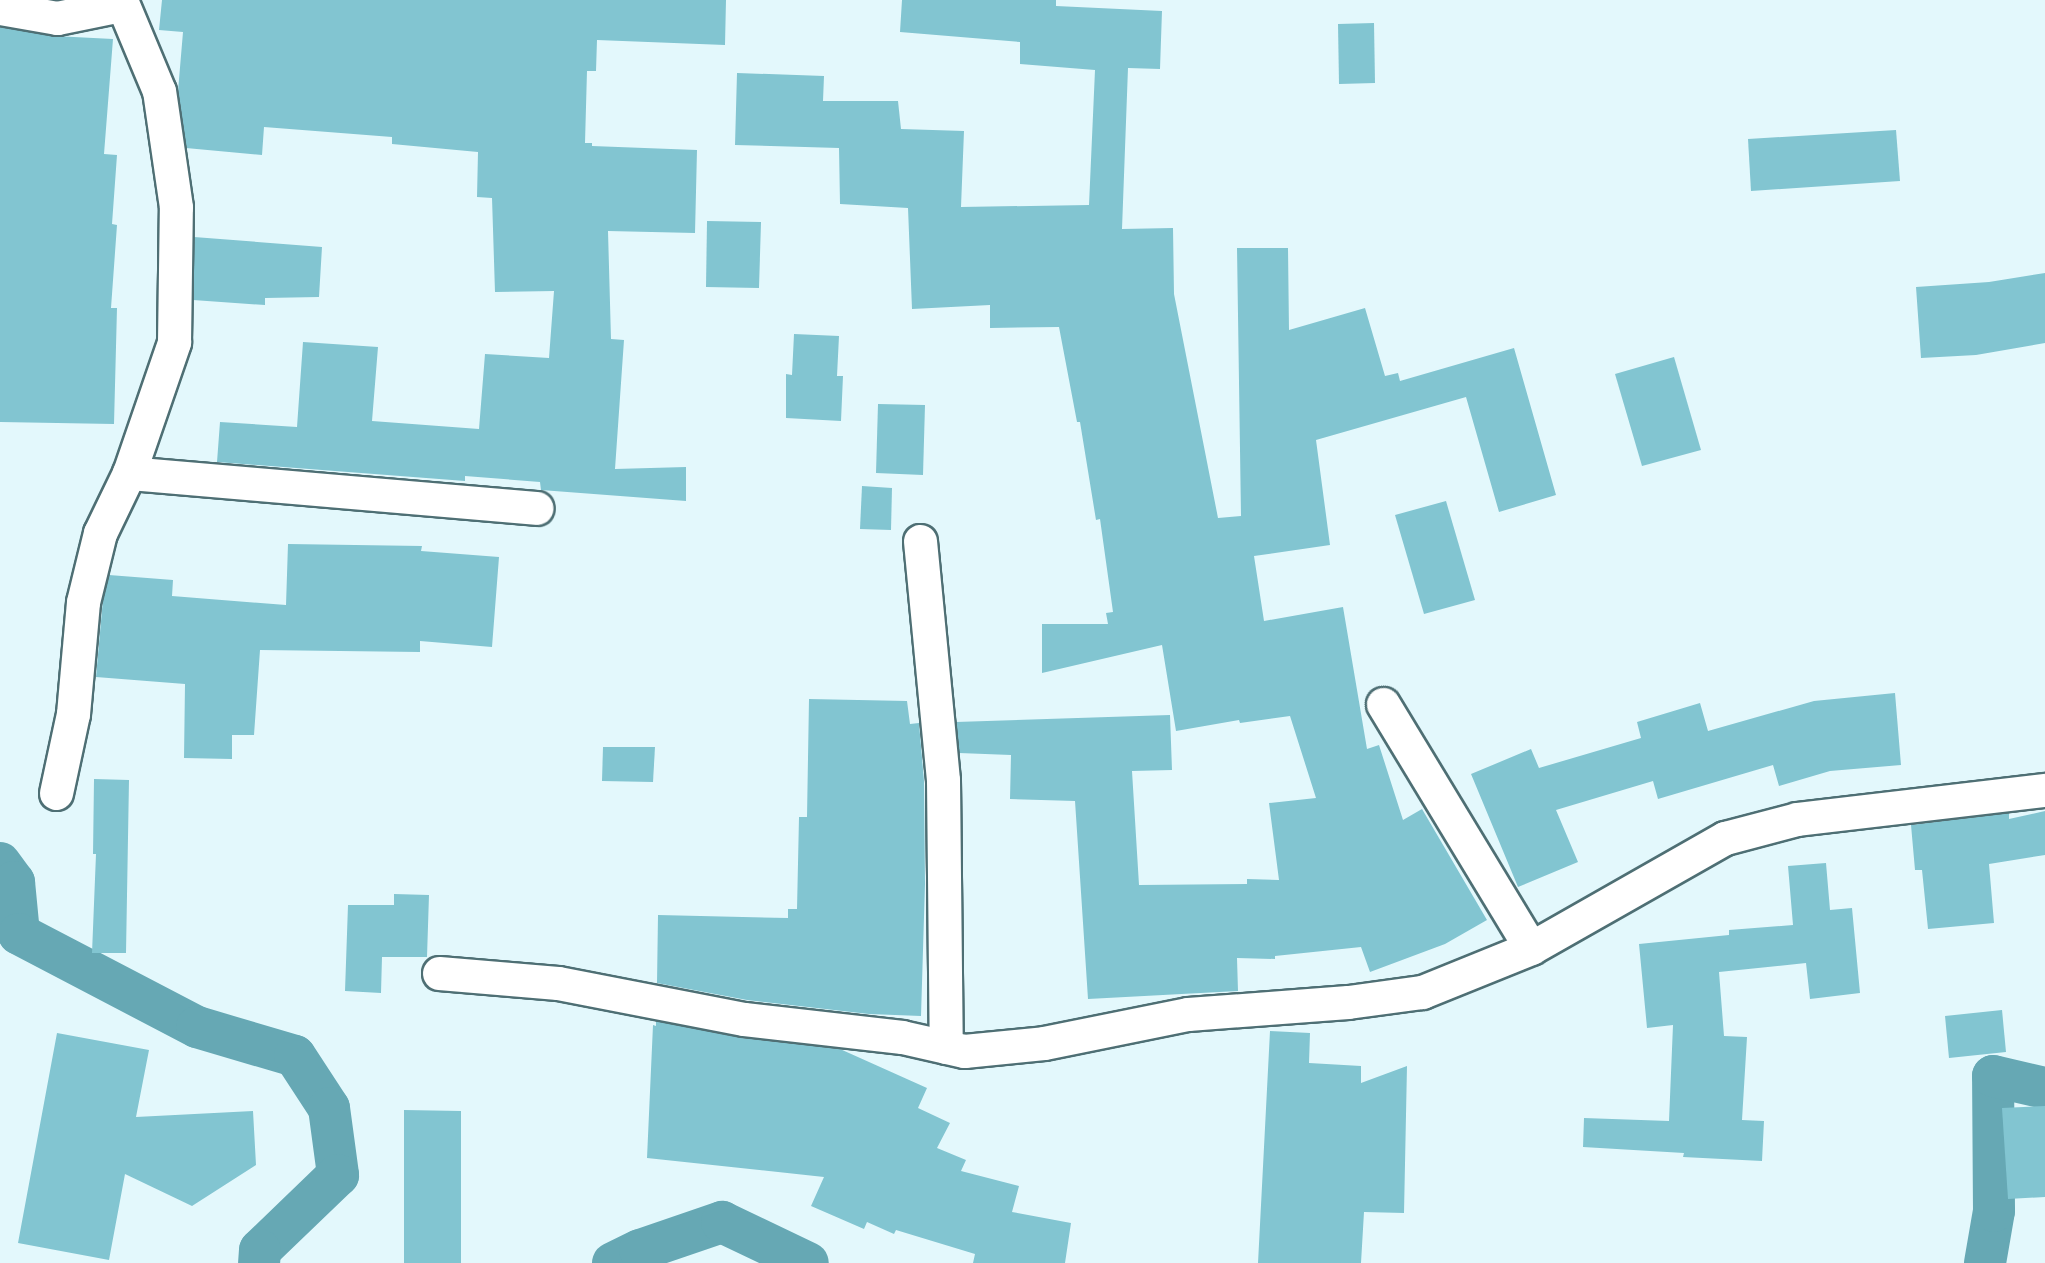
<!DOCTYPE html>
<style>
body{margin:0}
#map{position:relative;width:2045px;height:1263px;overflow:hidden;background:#e3f8fc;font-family:"PT Sans",sans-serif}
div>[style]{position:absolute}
.canal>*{height:42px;margin:-21px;padding:0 21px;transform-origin:21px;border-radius:21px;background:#66a8b4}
.building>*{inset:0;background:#82c5d1}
.roads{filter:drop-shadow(2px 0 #4e6f74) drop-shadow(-2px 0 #4e6f74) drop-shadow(0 2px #4e6f74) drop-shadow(0 -2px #4e6f74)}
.minor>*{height:33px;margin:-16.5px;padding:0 16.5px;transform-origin:16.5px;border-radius:16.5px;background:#fff}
span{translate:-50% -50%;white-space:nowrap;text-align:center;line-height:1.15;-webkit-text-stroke:6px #e3f8fc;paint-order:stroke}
</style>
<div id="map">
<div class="canal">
<i style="left:0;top:863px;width:24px;rotate:54deg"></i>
<i style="left:14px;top:882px;width:52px;rotate:84.5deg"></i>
<i style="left:19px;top:934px;width:201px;rotate:27.6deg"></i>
<i style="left:197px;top:1027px;width:102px;rotate:16.5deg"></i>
<i style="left:295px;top:1056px;width:62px;rotate:56.8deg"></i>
<i style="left:329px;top:1108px;width:68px;rotate:82.3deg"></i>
<i style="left:338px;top:1175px;width:108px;rotate:136.1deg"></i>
<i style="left:260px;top:1250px;width:13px;rotate:94deg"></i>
<i style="left:613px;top:1263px;width:30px;rotate:-26deg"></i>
<i style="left:640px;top:1250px;width:87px;rotate:-18.9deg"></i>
<i style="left:722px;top:1222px;width:95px;rotate:25.5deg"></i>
<i style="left:1985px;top:1263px;width:53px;rotate:-80.2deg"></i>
<i style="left:1994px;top:1211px;width:135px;rotate:-90.4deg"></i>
<i style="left:1993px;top:1076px;width:53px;rotate:13deg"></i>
</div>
<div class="building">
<i style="clip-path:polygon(162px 0,726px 0,725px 45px,597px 40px,596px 71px,587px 71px,585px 143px,592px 143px,592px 146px,697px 150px,695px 233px,608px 231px,611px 339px,624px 340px,615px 469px,686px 467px,686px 501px,541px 490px,540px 482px,465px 476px,465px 481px,217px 462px,220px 422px,297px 427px,303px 342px,378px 347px,372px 421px,479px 429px,485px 354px,549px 358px,554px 291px,495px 292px,492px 198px,477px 197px,478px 152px,392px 144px,392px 137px,264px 127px,262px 155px,186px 148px,178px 91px,183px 32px,159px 30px)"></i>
<i style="clip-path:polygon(902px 0,1056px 0,1056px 6px,1162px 11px,1160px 69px,1128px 68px,1122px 229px,1173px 228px,1174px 294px,1218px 518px,1241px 516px,1237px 248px,1288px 248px,1289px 330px,1365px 308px,1385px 376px,1398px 373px,1400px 381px,1514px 348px,1556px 495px,1499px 512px,1466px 397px,1316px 440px,1330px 545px,1254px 556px,1264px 621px,1343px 607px,1367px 749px,1379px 745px,1403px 820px,1422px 809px,1487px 920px,1445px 944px,1370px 972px,1361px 947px,1275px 956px,1275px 959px,1237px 958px,1238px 991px,1088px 999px,1075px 801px,1010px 799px,1011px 755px,959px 753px,956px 722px,1170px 715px,1172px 770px,1132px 771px,1139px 885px,1247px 884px,1247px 879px,1279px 880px,1269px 803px,1316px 798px,1290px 716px,1240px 723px,1239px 720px,1176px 731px,1162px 645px,1042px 673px,1042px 624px,1108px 624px,1106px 613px,1113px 612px,1100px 519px,1096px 520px,1080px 422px,1077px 422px,1059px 327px,990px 328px,990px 305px,912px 309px,908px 208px,840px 204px,839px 148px,735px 145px,737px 73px,824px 76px,823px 101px,898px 101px,901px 129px,964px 131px,961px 207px,1089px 205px,1095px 70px,1020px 64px,1020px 42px,900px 32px)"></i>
<i style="clip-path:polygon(1374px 23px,1375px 83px,1339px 84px,1338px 24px)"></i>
<i style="clip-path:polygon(0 27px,54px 36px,113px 39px,104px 154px,117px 155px,112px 224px,117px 225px,111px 308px,117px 308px,114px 424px,0 422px)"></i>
<i style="clip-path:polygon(1896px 130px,1900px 181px,1751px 191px,1748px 139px)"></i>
<i style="clip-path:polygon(707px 221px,761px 222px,759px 288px,706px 287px)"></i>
<i style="clip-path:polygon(194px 237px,322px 247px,319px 297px,265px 298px,265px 305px,193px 300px)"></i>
<i style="clip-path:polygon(2045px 273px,2045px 343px,1976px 355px,1921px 358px,1916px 287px,1989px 282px)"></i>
<i style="clip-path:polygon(794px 334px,839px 336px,837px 376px,843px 376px,841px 421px,786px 418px,786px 374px,792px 375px)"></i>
<i style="clip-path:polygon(1674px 357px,1701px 450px,1642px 466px,1615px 374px)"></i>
<i style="clip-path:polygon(878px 404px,925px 405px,923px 475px,876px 473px)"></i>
<i style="clip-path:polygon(862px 486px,892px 488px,891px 530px,860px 529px)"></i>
<i style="clip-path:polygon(1446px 501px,1475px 600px,1424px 614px,1395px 515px)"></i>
<i style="clip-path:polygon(288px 544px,422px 546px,421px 551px,499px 557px,492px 647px,420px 641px,420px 652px,260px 650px,254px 735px,232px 735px,232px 759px,184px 758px,185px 684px,96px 677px,103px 599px,109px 575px,173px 580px,172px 596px,286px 605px)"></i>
<i style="clip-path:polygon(1895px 693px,1901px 765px,1830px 771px,1779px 786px,1773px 765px,1658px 799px,1653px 781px,1556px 810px,1578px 862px,1518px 887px,1471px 774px,1531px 749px,1539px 768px,1641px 738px,1637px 722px,1700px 703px,1708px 731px,1814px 701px)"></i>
<i style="clip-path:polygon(809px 699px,907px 701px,910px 724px,919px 723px,924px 781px,925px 884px,921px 1016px,869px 1014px,747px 1000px,657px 983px,658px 915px,788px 918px,788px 909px,797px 909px,799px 817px,807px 817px)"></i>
<i style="clip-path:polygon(603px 747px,655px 747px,653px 782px,602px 781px)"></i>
<i style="clip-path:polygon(94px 779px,129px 780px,126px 953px,92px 953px,96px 854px,93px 854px)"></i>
<i style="clip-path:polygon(2045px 811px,2045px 855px,1989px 864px,1994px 923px,1928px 929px,1922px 870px,1915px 870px,1911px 825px,2009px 813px,2009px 819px)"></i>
<i style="clip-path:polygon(1826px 863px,1830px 910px,1852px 908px,1860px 993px,1810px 999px,1806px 963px,1719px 972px,1724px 1036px,1747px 1037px,1742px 1120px,1764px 1121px,1762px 1161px,1683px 1157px,1684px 1153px,1583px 1147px,1584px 1118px,1669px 1121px,1673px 1025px,1647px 1028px,1639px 944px,1729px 935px,1729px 930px,1793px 925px,1788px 866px)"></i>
<i style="clip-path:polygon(394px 894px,429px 895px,427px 957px,382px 957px,381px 993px,345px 991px,348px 905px,394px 905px)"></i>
<i style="clip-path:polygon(2002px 1010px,2006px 1052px,1949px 1058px,1945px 1016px)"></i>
<i style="clip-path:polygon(656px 1021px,742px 1038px,840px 1049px,927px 1088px,918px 1108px,950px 1123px,937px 1148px,966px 1160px,961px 1171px,1019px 1186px,1012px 1212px,1071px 1223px,1065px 1263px,973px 1263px,975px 1254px,896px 1230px,894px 1234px,867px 1222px,864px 1229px,811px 1206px,824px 1177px,647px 1158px,653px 1025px,656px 1026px)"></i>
<i style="clip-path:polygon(1270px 1031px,1310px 1033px,1309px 1063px,1361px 1066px,1361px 1083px,1407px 1066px,1404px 1213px,1364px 1212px,1361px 1263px,1258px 1263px)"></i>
<i style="clip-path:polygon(57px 1033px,149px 1050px,136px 1117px,253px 1111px,256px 1165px,192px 1206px,125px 1174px,109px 1260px,18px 1243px)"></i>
<i style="clip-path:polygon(2045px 1106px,2045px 1197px,2008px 1199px,2002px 1108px)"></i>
<i style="clip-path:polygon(404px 1110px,461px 1111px,461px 1263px,404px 1263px)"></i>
</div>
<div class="roads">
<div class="minor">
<i style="left:0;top:8px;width:58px;rotate:10deg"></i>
<i style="left:57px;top:18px;width:65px;rotate:-11.5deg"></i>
<i style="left:129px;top:473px;width:409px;rotate:4.9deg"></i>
<i style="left:920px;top:541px;width:240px;rotate:84.5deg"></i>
<i style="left:943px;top:780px;width:267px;rotate:89.4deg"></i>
<i style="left:1383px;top:704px;width:285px;rotate:58.8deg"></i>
<i style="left:56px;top:793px;width:81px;rotate:-77.9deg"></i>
<i style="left:73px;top:714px;width:112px;rotate:-84.9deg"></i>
<i style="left:83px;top:602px;width:71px;rotate:-76.2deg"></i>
<i style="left:100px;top:533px;width:67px;rotate:-64.2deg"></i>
<i style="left:129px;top:473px;width:139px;rotate:-71deg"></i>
<i style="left:174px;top:342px;width:135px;rotate:-89.2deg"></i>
<i style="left:176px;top:207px;width:117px;rotate:-98.3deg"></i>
<i style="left:159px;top:91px;width:99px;rotate:-112.7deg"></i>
<i style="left:439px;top:973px;width:119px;rotate:4.8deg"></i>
<i style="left:558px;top:983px;width:189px;rotate:11deg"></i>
<i style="left:744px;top:1019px;width:159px;rotate:6.5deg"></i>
<i style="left:902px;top:1037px;width:64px;rotate:12.7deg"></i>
<i style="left:964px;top:1051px;width:80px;rotate:-5.7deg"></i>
<i style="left:1044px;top:1043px;width:147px;rotate:-11.4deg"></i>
<i style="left:1188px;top:1014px;width:160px;rotate:-4.3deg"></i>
<i style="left:1348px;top:1002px;width:75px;rotate:-7.7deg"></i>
<i style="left:1422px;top:992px;width:118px;rotate:-22deg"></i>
<i style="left:1531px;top:948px;width:223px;rotate:-29.6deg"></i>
<i style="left:1725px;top:838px;width:74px;rotate:-14.8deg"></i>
<i style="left:1797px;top:819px;width:250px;rotate:-6.7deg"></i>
</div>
</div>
</div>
